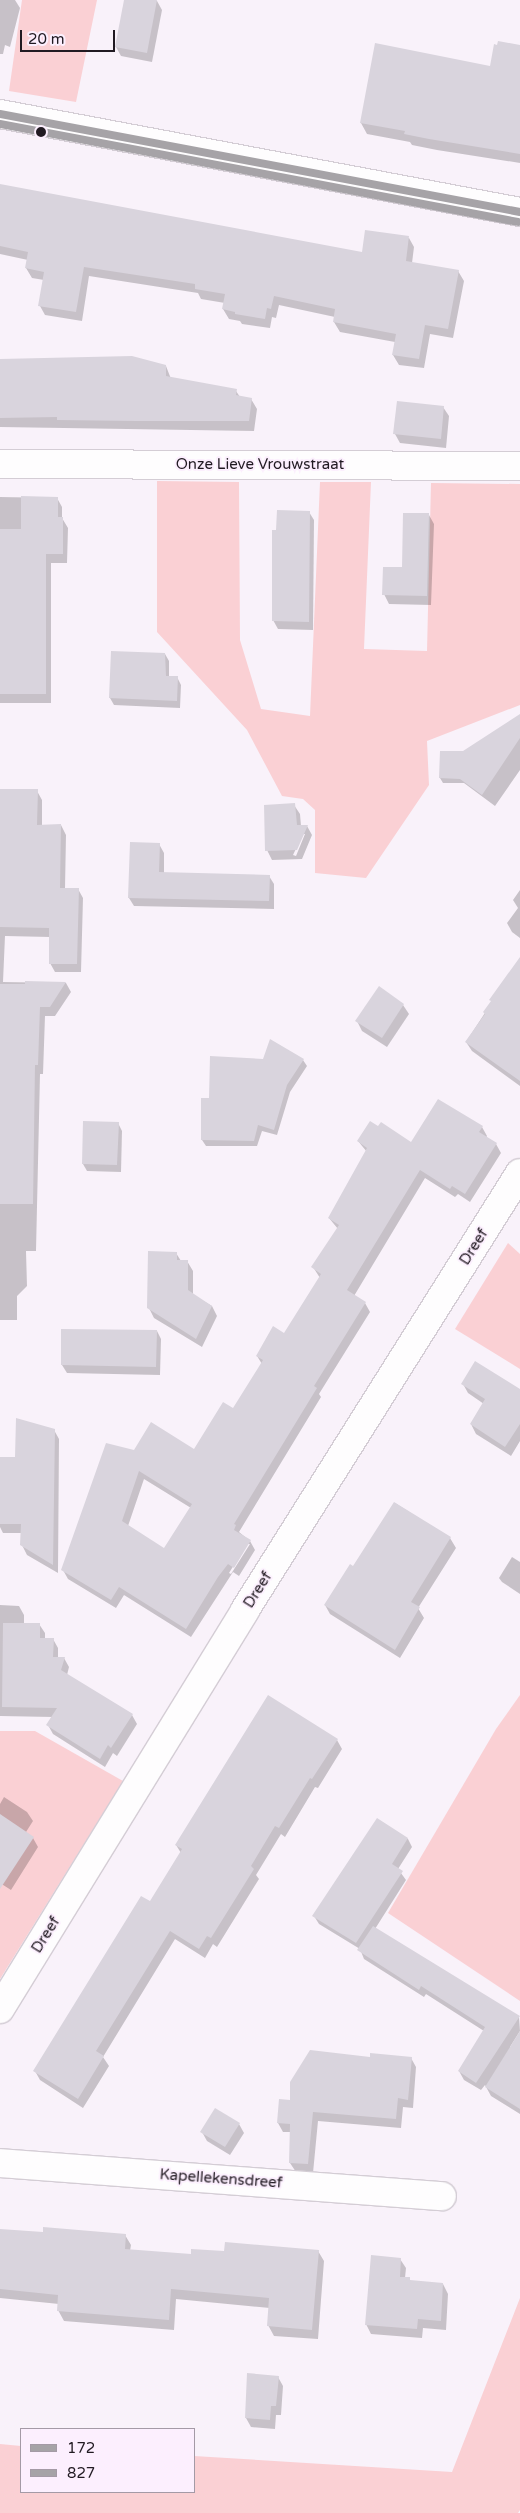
<!DOCTYPE html>
<style>
body{margin:0}
#map{position:relative;width:520px;height:2513px;overflow:hidden;background:#f9f2fa;font-family:"Varela Round",sans-serif}
div>[style]{position:absolute}
.green>*{inset:0;background:#fad0d4}
.shadow>*{inset:0;background:#0003}
.building>*{inset:0;background:#d9d4dd}
.roads{filter:drop-shadow(1px 0 #d4cdd5) drop-shadow(-1px 0 #d4cdd5) drop-shadow(0 1px #d4cdd5) drop-shadow(0 -1px #d4cdd5)}
.minor>*{height:28px;margin:-14px;padding:0 14px;transform-origin:14px;border-radius:14px;background:#fefdfe}
.bus-1>*{height:8px;margin:-4px;padding:0 4px;transform-origin:4px;border-radius:4px;background:#a6a3a7}
.bus-2>*{height:8px;margin:-4px;padding:0 4px;transform-origin:4px;border-radius:4px;background:#a6a3a7}
.dots>*{width:14px;height:14px;translate:-50% -50%;box-sizing:border-box;border:2px solid #fceffe;border-radius:50%}
span{translate:-50% -50%;white-space:nowrap;text-align:center;line-height:1.15;-webkit-text-stroke:4px #fceffe;paint-order:stroke}
.street-label{font-size:15px;color:#211a22}
.legend{position:absolute;left:20px;top:2428px;width:175px;height:65px;box-sizing:border-box;background:#fceffe;border:1px solid #a49aa6;margin:0;padding:6px 9px;list-style:none;font-size:15px;color:#211a22}
.legend li{display:flex;align-items:center;gap:10px;height:25px}
.legend b{width:25px;border:1px solid #a49aa6}
.scale{position:absolute;left:20px;top:30px;width:95px;height:22px;box-sizing:border-box;border:2px solid #211a22;border-top:0;padding-left:6px;font-size:15px;line-height:18px;white-space:nowrap;color:#211a22;-webkit-text-stroke:4px #fceffe;paint-order:stroke}
</style>
<div id="map">
<div class="green">
<i style="clip-path:polygon(22px 0,97px 0,76px 102px,9px 91px)"></i>
<i style="clip-path:polygon(157px 481px,239px 482px,240px 640px,261px 709px,310px 716px,320px 482px,371px 482px,364px 649px,427px 651px,431px 483px,520px 484px,520px 705px,427px 741px,429px 785px,366px 878px,315px 873px,315px 810px,303px 799px,282px 796px,247px 730px,157px 632px)"></i>
<i style="clip-path:polygon(508px 1243px,520px 1254px,520px 1369px,455px 1329px)"></i>
<i style="clip-path:polygon(520px 1695px,520px 2001px,388px 1913px,496px 1729px)"></i>
<i style="clip-path:polygon(0 1731px,35px 1731px,123px 1781px,0 1979px)"></i>
<i style="clip-path:polygon(520px 2298px,520px 2510px,518px 2513px,0 2513px,0 2444px,21px 2446px,21px 2492px,194px 2492px,194px 2456px,452px 2472px)"></i>
</div>
<div class="shadow">
<i style="clip-path:polygon(0 0,15px 0,20px 8px,10px 47px,5px 45px,3px 54px,0 54px)"></i>
<i style="clip-path:polygon(125px 0,157px 1px,162px 10px,152px 62px,121px 56px,116px 47px)"></i>
<i style="clip-path:polygon(520px 46px,520px 163px,437px 150px,412px 145px,410px 142px,367px 134px,361px 123px,491px 67px)"></i>
<i style="clip-path:polygon(0 185px,363px 254px,409px 238px,414px 247px,412px 263px,458px 271px,464px 281px,453px 338px,430px 334px,424px 368px,399px 365px,393px 355px,395px 342px,340px 332px,334px 322px,335px 317px,279px 305px,276px 318px,272px 317px,270px 328px,242px 324px,240px 321px,229px 319px,223px 309px,225px 303px,201px 299px,198px 293px,89px 276px,82px 321px,45px 315px,40px 306px,44px 280px,32px 278px,26px 268px,28px 260px,0 254px)"></i>
<i style="clip-path:polygon(0 359px,166px 366px,171px 379px,236px 391px,240px 397px,251px 399px,257px 409px,254px 431px,0 427px)"></i>
<i style="clip-path:polygon(443px 407px,449px 416px,446px 448px,400px 443px,395px 434px)"></i>
<i style="clip-path:polygon(0 497px,57px 498px,62px 507px,62px 518px,68px 528px,67px 563px,51px 563px,51px 703px,0 703px)"></i>
<i style="clip-path:polygon(309px 512px,314px 520px,313px 630px,278px 629px,273px 620px,277px 531px)"></i>
<i style="clip-path:polygon(429px 515px,434px 524px,431px 605px,389px 604px,384px 594px,403px 569px)"></i>
<i style="clip-path:polygon(165px 654px,169px 661px,169px 677px,177px 677px,181px 685px,180px 708px,114px 705px,110px 698px)"></i>
<i style="clip-path:polygon(520px 725px,520px 770px,495px 806px,464px 783px,443px 783px,440px 778px,463px 753px)"></i>
<i style="clip-path:polygon(0 790px,37px 791px,42px 800px,42px 826px,61px 825px,66px 835px,65px 889px,78px 889px,83px 898px,81px 972px,55px 972px,50px 963px,50px 937px,5px 936px,3px 982px,66px 983px,71px 992px,55px 1016px,45px 1016px,43px 1074px,40px 1074px,36px 1251px,26px 1251px,27px 1286px,17px 1296px,17px 1320px,0 1320px,0 1341px)"></i>
<i style="clip-path:polygon(evenodd,294px 805px,300px 814px,301px 826px,307px 826px,312px 835px,302px 859px,272px 860px,267px 850px,294px 805px,303px 834px,305px 834px,296px 856px,293px 855px,303px 834px)"></i>
<i style="clip-path:polygon(159px 844px,164px 853px,164px 874px,269px 876px,274px 884px,274px 909px,134px 906px,129px 898px)"></i>
<i style="clip-path:polygon(520px 890px,520px 938px,512px 932px,507px 923px,518px 908px,513px 900px)"></i>
<i style="clip-path:polygon(520px 959px,520px 1086px,472px 1051px,466px 1042px)"></i>
<i style="clip-path:polygon(403px 1005px,409px 1014px,387px 1047px,362px 1031px,357px 1021px)"></i>
<i style="clip-path:polygon(303px 1060px,307px 1066px,290px 1092px,277px 1135px,262px 1131px,257px 1146px,206px 1146px,202px 1140px,203px 1099px,210px 1099px,264px 1061px)"></i>
<i style="clip-path:polygon(118px 1123px,122px 1131px,121px 1172px,87px 1171px,83px 1164px)"></i>
<i style="clip-path:polygon(evenodd,482px 1127px,487px 1136px,486px 1138px,496px 1144px,501px 1153px,470px 1202px,458px 1194px,455px 1197px,425px 1178px,354px 1296px,365px 1303px,370px 1312px,319px 1394px,321px 1397px,239px 1532px,250px 1541px,255px 1550px,239px 1576px,233px 1572px,191px 1637px,124px 1595px,116px 1608px,68px 1579px,63px 1570px,134px 1452px,195px 1451px,233px 1410px,262px 1364px,257px 1356px,285px 1335px,320px 1278px,313px 1267px,338px 1229px,329px 1218px,367px 1152px,358px 1141px,412px 1144px,482px 1127px,144px 1479px,191px 1508px,165px 1550px,128px 1526px,144px 1479px,482px 1127px,247px 1544px,250px 1544px,231px 1574px,229px 1573px,247px 1544px)"></i>
<i style="clip-path:polygon(176px 1253px,181px 1261px,187px 1261px,193px 1271px,193px 1295px,212px 1306px,217px 1316px,202px 1347px,154px 1318px,149px 1308px)"></i>
<i style="clip-path:polygon(157px 1331px,161px 1339px,160px 1375px,67px 1373px,62px 1365px)"></i>
<i style="clip-path:polygon(463px 1384px,520px 1391px,520px 1441px,511px 1456px,476px 1434px,471px 1424px,484px 1404px,468px 1393px)"></i>
<i style="clip-path:polygon(54px 1430px,59px 1439px,58px 1573px,27px 1555px,22px 1545px,22px 1533px,3px 1533px,0 1527px,0 1458px,16px 1458px)"></i>
<i style="clip-path:polygon(395px 1503px,450px 1538px,456px 1548px,418px 1608px,424px 1618px,400px 1658px,330px 1614px,325px 1605px,353px 1567px)"></i>
<i style="clip-path:polygon(512px 1557px,520px 1562px,520px 1594px,502px 1582px,499px 1578px)"></i>
<i style="clip-path:polygon(0 1605px,19px 1606px,24px 1615px,24px 1624px,39px 1624px,45px 1633px,45px 1639px,53px 1639px,58px 1648px,58px 1658px,64px 1658px,69px 1667px,67px 1675px,132px 1715px,137px 1724px,117px 1756px,113px 1753px,105px 1767px,53px 1734px,48px 1725px,53px 1717px,0 1716px)"></i>
<i style="clip-path:polygon(337px 1740px,342px 1749px,318px 1788px,315px 1787px,285px 1837px,281px 1834px,256px 1875px,259px 1879px,217px 1947px,213px 1944px,205px 1958px,175px 1939px,103px 2057px,109px 2066px,83px 2108px,40px 2080px,35px 2071px,150px 1903px,181px 1853px,176px 1845px)"></i>
<i style="clip-path:polygon(4px 1797px,27px 1812px,33px 1821px,26px 1832px,33px 1838px,38px 1847px,11px 1890px,0 1883px,0 1804px)"></i>
<i style="clip-path:polygon(377px 1820px,408px 1839px,412px 1847px,398px 1869px,406px 1880px,375px 1929px,519px 2017px,520px 2031px,510px 2047px,520px 2053px,520px 2114px,491px 2096px,485px 2085px,481px 2090px,464px 2080px,459px 2071px,484px 2031px,426px 1994px,424px 1997px,364px 1959px,360px 1949px,319px 1924px,314px 1916px)"></i>
<i style="clip-path:polygon(371px 2058px,411px 2058px,416px 2067px,413px 2108px,403px 2107px,401px 2128px,318px 2121px,313px 2173px,296px 2172px,290px 2163px,291px 2132px,283px 2132px,278px 2123px)"></i>
<i style="clip-path:polygon(239px 2124px,244px 2133px,230px 2155px,207px 2141px,202px 2132px)"></i>
<i style="clip-path:polygon(0 2232px,125px 2235px,131px 2245px,130px 2251px,192px 2255px,318px 2251px,324px 2261px,318px 2339px,274px 2336px,268px 2325px,270px 2308px,176px 2299px,174px 2330px,64px 2321px,58px 2310px,59px 2304px,0 2298px)"></i>
<i style="clip-path:polygon(400px 2259px,406px 2268px,405px 2278px,409px 2279px,411px 2282px,443px 2284px,448px 2294px,446px 2330px,423px 2328px,422px 2338px,371px 2334px,366px 2324px)"></i>
<i style="clip-path:polygon(248px 2374px,278px 2377px,283px 2386px,281px 2415px,276px 2415px,275px 2429px,251px 2427px,246px 2418px)"></i>
</div>
<div class="building">
<i style="clip-path:polygon(124px 0,157px 0,147px 53px,115px 47px)"></i>
<i style="clip-path:polygon(498px 41px,520px 45px,520px 154px,429px 139px,404px 134px,405px 131px,360px 123px,375px 43px,490px 66px,494px 44px,497px 45px)"></i>
<i style="clip-path:polygon(0 184px,362px 252px,365px 230px,409px 236px,406px 261px,459px 270px,448px 329px,425px 325px,419px 359px,392px 355px,396px 334px,333px 322px,335px 309px,274px 296px,271px 309px,267px 308px,265px 319px,235px 314px,235px 312px,222px 309px,225px 294px,195px 289px,195px 284px,84px 267px,76px 312px,38px 306px,44px 272px,25px 268px,28px 252px,0 246px)"></i>
<i style="clip-path:polygon(132px 356px,166px 365px,166px 376px,237px 389px,236px 395px,252px 398px,249px 421px,137px 421px,57px 420px,57px 417px,0 418px,0 359px)"></i>
<i style="clip-path:polygon(397px 401px,444px 406px,441px 439px,393px 434px)"></i>
<i style="clip-path:polygon(21px 496px,58px 497px,58px 517px,63px 517px,63px 554px,46px 554px,46px 694px,0 694px,0 529px,21px 529px)"></i>
<i style="clip-path:polygon(277px 510px,310px 511px,309px 622px,272px 621px,272px 530px,276px 530px)"></i>
<i style="clip-path:polygon(403px 513px,429px 513px,427px 596px,382px 595px,383px 567px,402px 567px)"></i>
<i style="clip-path:polygon(111px 651px,165px 653px,166px 676px,178px 676px,177px 701px,109px 698px)"></i>
<i style="clip-path:polygon(520px 714px,520px 738px,482px 795px,460px 779px,439px 778px,440px 751px,463px 751px)"></i>
<i style="clip-path:polygon(0 789px,38px 789px,37px 825px,61px 824px,60px 888px,79px 888px,77px 964px,49px 964px,49px 928px,0 927px)"></i>
<i style="clip-path:polygon(295px 803px,297px 825px,308px 825px,297px 850px,265px 851px,264px 805px)"></i>
<i style="clip-path:polygon(130px 842px,160px 843px,159px 872px,270px 875px,269px 901px,128px 898px)"></i>
<i style="clip-path:polygon(520px 957px,520px 1081px,465px 1042px,485px 1014px,483px 1012px,491px 1001px,489px 1000px)"></i>
<i style="clip-path:polygon(25px 981px,66px 982px,50px 1007px,40px 1007px,38px 1065px,35px 1065px,33px 1204px,0 1204px,0 984px,25px 984px)"></i>
<i style="clip-path:polygon(379px 986px,404px 1004px,382px 1038px,355px 1021px)"></i>
<i style="clip-path:polygon(270px 1039px,304px 1059px,287px 1085px,274px 1130px,258px 1125px,254px 1141px,201px 1140px,201px 1098px,209px 1098px,210px 1056px,263px 1059px)"></i>
<i style="clip-path:polygon(evenodd,438px 1099px,483px 1126px,479px 1132px,497px 1143px,465px 1194px,452px 1186px,450px 1189px,420px 1170px,347px 1290px,366px 1302px,314px 1386px,317px 1388px,234px 1524px,236px 1525px,234px 1530px,251px 1540px,234px 1568px,228px 1564px,218px 1577px,186px 1629px,119px 1587px,111px 1600px,61px 1570px,106px 1443px,134px 1450px,151px 1422px,194px 1449px,223px 1402px,233px 1408px,263px 1360px,256px 1356px,273px 1326px,284px 1333px,321px 1274px,311px 1267px,339px 1225px,328px 1218px,367px 1148px,357px 1141px,370px 1121px,378px 1126px,381px 1122px,411px 1142px,438px 1099px,139px 1471px,192px 1504px,164px 1548px,122px 1521px,139px 1471px)"></i>
<i style="clip-path:polygon(83px 1121px,119px 1122px,117px 1165px,82px 1164px)"></i>
<i style="clip-path:polygon(148px 1251px,177px 1252px,177px 1260px,188px 1260px,188px 1290px,212px 1306px,196px 1339px,147px 1308px)"></i>
<i style="clip-path:polygon(61px 1329px,157px 1330px,156px 1367px,61px 1365px)"></i>
<i style="clip-path:polygon(475px 1361px,520px 1389px,520px 1424px,505px 1447px,470px 1424px,485px 1399px,461px 1384px)"></i>
<i style="clip-path:polygon(16px 1418px,55px 1429px,53px 1565px,20px 1545px,21px 1524px,0 1524px,0 1457px,15px 1457px)"></i>
<i style="clip-path:polygon(394px 1502px,451px 1537px,411px 1602px,420px 1607px,395px 1650px,324px 1605px,350px 1564px,353px 1566px)"></i>
<i style="clip-path:polygon(3px 1623px,40px 1623px,40px 1638px,54px 1638px,53px 1657px,65px 1657px,61px 1670px,133px 1714px,111px 1748px,108px 1745px,100px 1759px,46px 1725px,57px 1708px,2px 1707px)"></i>
<i style="clip-path:polygon(268px 1695px,338px 1739px,312px 1779px,310px 1778px,279px 1828px,275px 1826px,251px 1866px,254px 1869px,211px 1938px,207px 1936px,199px 1949px,170px 1931px,96px 2051px,104px 2056px,78px 2099px,33px 2071px,141px 1896px,150px 1901px,182px 1849px,175px 1845px)"></i>
<i style="clip-path:polygon(0 1814px,34px 1837px,0 1889px)"></i>
<i style="clip-path:polygon(377px 1818px,408px 1838px,392px 1864px,403px 1871px,356px 1943px,312px 1916px)"></i>
<i style="clip-path:polygon(373px 1926px,520px 2016px,476px 2083px,458px 2071px,485px 2027px,421px 1986px,419px 1990px,357px 1950px)"></i>
<i style="clip-path:polygon(520px 2031px,520px 2109px,485px 2087px)"></i>
<i style="clip-path:polygon(310px 2050px,370px 2057px,370px 2053px,412px 2057px,408px 2100px,398px 2098px,396px 2119px,313px 2112px,308px 2164px,289px 2163px,290px 2124px,277px 2123px,279px 2099px,290px 2100px,290px 2082px)"></i>
<i style="clip-path:polygon(215px 2108px,240px 2123px,225px 2147px,200px 2132px)"></i>
<i style="clip-path:polygon(43px 2227px,126px 2234px,125px 2249px,191px 2254px,191px 2249px,224px 2251px,225px 2242px,319px 2250px,312px 2330px,267px 2326px,269px 2298px,171px 2289px,169px 2320px,57px 2311px,58px 2295px,0 2289px,0 2229px,43px 2232px)"></i>
<i style="clip-path:polygon(371px 2255px,401px 2258px,400px 2277px,410px 2277px,410px 2280px,443px 2283px,441px 2321px,418px 2319px,417px 2329px,365px 2325px)"></i>
<i style="clip-path:polygon(247px 2373px,279px 2376px,276px 2406px,271px 2406px,270px 2420px,245px 2418px)"></i>
</div>
<div class="roads">
<div class="minor">
<i style="left:0;top:114px;width:529px;rotate:10.67deg"></i>
<i style="left:0;top:464px;width:520px;rotate:0.22deg"></i>
<i style="left:0;top:2009px;width:468px;rotate:-58.4deg"></i>
<i style="left:245px;top:1610px;width:516px;rotate:-57.82deg"></i>
<i style="left:0;top:2163px;width:443px;rotate:4.3deg"></i>
</div>
</div>
<div class="bus-1">
<i style="left:0;top:114px;width:529px;rotate:10.67deg"></i>
</div>
<div class="bus-2">
<i style="left:0;top:124px;width:527px;rotate:10.71deg"></i>
</div>
<div class="dots">
<i style="left:41px;top:132px;background:#211a22"></i>
</div>
<div class="street-label">
<span style="left:260px;top:465px">Onze Lieve Vrouwstraat</span>
<span style="left:474px;top:1247px;rotate:-58deg">Dreef</span>
<span style="left:258px;top:1590px;rotate:-58deg">Dreef</span>
<span style="left:46px;top:1935px;rotate:-58deg">Dreef</span>
<span style="left:221px;top:2179px;rotate:4deg">Kapellekensdreef</span>
</div>
<ul class="legend">
<li><b style="height:6px;background:#a6a3a7"></b>172</li>
<li><b style="height:6px;background:#a6a3a7"></b>827</li>
</ul>
<div class="scale">20 m</div>
</div>
